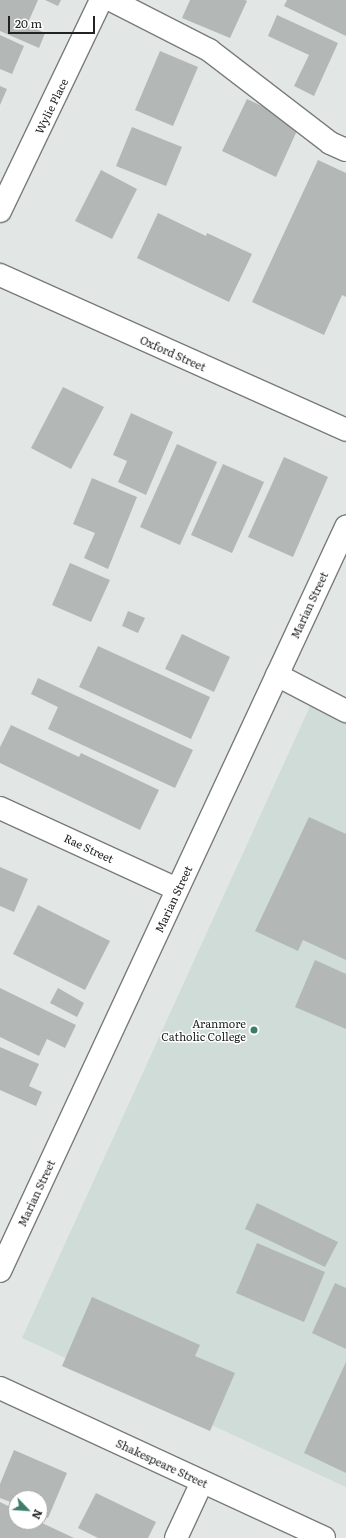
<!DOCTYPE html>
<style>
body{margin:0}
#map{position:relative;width:346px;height:1538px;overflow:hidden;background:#e2e7e5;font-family:Literata,serif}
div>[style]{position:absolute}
.built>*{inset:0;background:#cfdcd7}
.building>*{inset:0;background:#b3b8b6}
.roads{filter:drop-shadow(1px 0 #787c7b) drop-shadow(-1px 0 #787c7b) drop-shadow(0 1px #787c7b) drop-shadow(0 -1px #787c7b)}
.minor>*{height:22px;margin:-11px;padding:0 11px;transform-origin:11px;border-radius:11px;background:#fff}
.major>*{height:22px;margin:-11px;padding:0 11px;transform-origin:11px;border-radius:11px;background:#fff}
.dots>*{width:11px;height:11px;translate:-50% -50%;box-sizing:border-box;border:2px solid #fff;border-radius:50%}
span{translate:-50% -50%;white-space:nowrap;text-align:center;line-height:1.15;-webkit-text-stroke:3px #fff;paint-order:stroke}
.street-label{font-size:11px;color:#212322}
.poi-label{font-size:11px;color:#212322}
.right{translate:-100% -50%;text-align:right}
.north{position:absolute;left:8px;top:1490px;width:40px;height:40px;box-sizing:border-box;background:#fff;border:1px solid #a6a7a7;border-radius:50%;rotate:115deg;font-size:11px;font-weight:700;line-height:16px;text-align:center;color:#212322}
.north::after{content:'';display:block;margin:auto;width:14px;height:18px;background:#3e7d6b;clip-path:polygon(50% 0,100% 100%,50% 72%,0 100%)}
.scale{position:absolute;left:8px;top:16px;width:87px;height:18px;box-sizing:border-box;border:2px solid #212322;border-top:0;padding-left:5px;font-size:12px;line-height:14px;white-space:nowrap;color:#212322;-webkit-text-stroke:3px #fff;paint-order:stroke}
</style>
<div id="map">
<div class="built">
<i style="clip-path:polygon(311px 704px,346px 722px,346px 1487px,22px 1338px)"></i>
</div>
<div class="building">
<i style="clip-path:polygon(0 0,38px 0,27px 25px,45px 33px,39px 48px,0 31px)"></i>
<i style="clip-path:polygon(45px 0,61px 0,58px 6px)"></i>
<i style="clip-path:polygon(190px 0,245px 0,247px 1px,230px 38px,182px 18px)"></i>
<i style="clip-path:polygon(287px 0,346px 0,346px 36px,284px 6px)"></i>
<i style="clip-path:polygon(277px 15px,338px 43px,314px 96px,294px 86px,309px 55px,268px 36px)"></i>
<i style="clip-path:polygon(0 35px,24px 46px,12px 74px,0 69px)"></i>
<i style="clip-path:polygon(160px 51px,198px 67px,173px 126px,135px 110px)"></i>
<i style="clip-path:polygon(0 86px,7px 89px,0 105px)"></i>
<i style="clip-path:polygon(247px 99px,300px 124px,276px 177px,222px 151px)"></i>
<i style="clip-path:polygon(132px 127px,182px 147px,166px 186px,116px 166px)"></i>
<i style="clip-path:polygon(318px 160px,346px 173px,346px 297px,342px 295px,324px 335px,252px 302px)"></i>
<i style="clip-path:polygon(101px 170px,137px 189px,112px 239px,75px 221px)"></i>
<i style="clip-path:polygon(158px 213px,206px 236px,207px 233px,252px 254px,229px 302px,137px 258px)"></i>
<i style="clip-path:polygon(63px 387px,104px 407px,71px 469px,31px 448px)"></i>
<i style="clip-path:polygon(131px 413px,173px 432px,146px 495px,118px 482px,127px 461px,113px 455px)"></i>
<i style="clip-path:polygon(177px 444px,217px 462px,180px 545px,140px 527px)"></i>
<i style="clip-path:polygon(284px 457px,328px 477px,293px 557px,248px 537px)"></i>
<i style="clip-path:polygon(223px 464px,264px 482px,232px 553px,191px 535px)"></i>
<i style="clip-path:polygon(92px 478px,137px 497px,108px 569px,84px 558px,95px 533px,73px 524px)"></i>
<i style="clip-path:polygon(70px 563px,110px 580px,91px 622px,52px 605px)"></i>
<i style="clip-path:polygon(128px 611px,145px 618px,138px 633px,122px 626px)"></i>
<i style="clip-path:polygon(182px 634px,230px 657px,214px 692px,165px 669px)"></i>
<i style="clip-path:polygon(98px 646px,210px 697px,191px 739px,79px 687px)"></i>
<i style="clip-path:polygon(38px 678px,193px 750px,175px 788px,48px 729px,58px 707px,31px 694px)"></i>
<i style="clip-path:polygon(11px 725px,79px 757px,81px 753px,159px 790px,140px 830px,0 763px,0 747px)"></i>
<i style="clip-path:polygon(309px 817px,346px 834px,346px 960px,303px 940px,298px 951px,255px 931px)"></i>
<i style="clip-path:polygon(0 867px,28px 879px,14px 912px,0 906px)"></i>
<i style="clip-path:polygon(38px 905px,110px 941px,85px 990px,13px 954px)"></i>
<i style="clip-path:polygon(315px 960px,346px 974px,346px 1029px,295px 1007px)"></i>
<i style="clip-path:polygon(0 988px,76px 1025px,65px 1048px,47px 1039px,39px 1056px,0 1037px)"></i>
<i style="clip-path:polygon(58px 988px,84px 1003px,77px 1017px,50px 1003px)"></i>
<i style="clip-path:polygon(0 1047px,39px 1064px,29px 1086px,42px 1092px,36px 1106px,0 1090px)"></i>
<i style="clip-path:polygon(257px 1203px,338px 1242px,325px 1267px,245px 1229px)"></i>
<i style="clip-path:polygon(257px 1243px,325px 1272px,304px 1322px,236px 1293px)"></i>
<i style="clip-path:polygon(335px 1283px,346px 1288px,346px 1349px,312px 1333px)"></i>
<i style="clip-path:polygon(92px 1297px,200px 1345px,195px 1356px,235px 1373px,210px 1431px,62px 1366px)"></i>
<i style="clip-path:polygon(346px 1362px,346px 1473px,304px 1453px)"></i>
<i style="clip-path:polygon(14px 1450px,67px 1473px,48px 1518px,40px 1514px,40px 1498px,16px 1498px,16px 1504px,0 1498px,0 1484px)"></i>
<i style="clip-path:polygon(96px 1493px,156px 1522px,148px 1538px,98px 1538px,78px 1528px)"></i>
<i style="clip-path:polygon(0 1502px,16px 1510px,16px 1522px,40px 1522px,74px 1538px,0 1538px)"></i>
</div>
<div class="roads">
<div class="minor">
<i style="left:111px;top:0;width:110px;rotate:27deg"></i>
<i style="left:209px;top:50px;width:153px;rotate:37.5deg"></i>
<i style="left:330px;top:143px;width:17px;rotate:24deg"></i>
<i style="left:0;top:211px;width:234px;rotate:-64.4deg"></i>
<i style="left:277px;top:675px;width:78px;rotate:27.6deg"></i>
<i style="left:0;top:808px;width:195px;rotate:24.6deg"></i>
<i style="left:0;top:1271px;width:821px;rotate:-65.06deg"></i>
<i style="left:0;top:1388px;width:357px;rotate:24.8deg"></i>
<i style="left:176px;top:1538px;width:62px;rotate:-65.1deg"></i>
</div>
<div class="major">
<i style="left:0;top:275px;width:379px;rotate:24.1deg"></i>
</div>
</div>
<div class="dots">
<i style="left:254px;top:1030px;background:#3e7d6b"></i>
</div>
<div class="street-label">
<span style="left:51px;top:106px;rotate:-64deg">Wylie Place</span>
<span style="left:173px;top:353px;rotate:24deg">Oxford Street</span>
<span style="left:309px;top:605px;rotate:-65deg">Marian Street</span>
<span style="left:89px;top:848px;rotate:25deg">Rae Street</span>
<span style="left:173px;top:899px;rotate:-65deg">Marian Street</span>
<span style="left:36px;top:1193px;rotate:-65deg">Marian Street</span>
<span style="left:162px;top:1463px;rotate:25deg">Shakespeare Street</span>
</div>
<div class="poi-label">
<span class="right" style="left:246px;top:1030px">Aranmore<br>Catholic College</span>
</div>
<div class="north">N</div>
<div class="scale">20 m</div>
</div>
